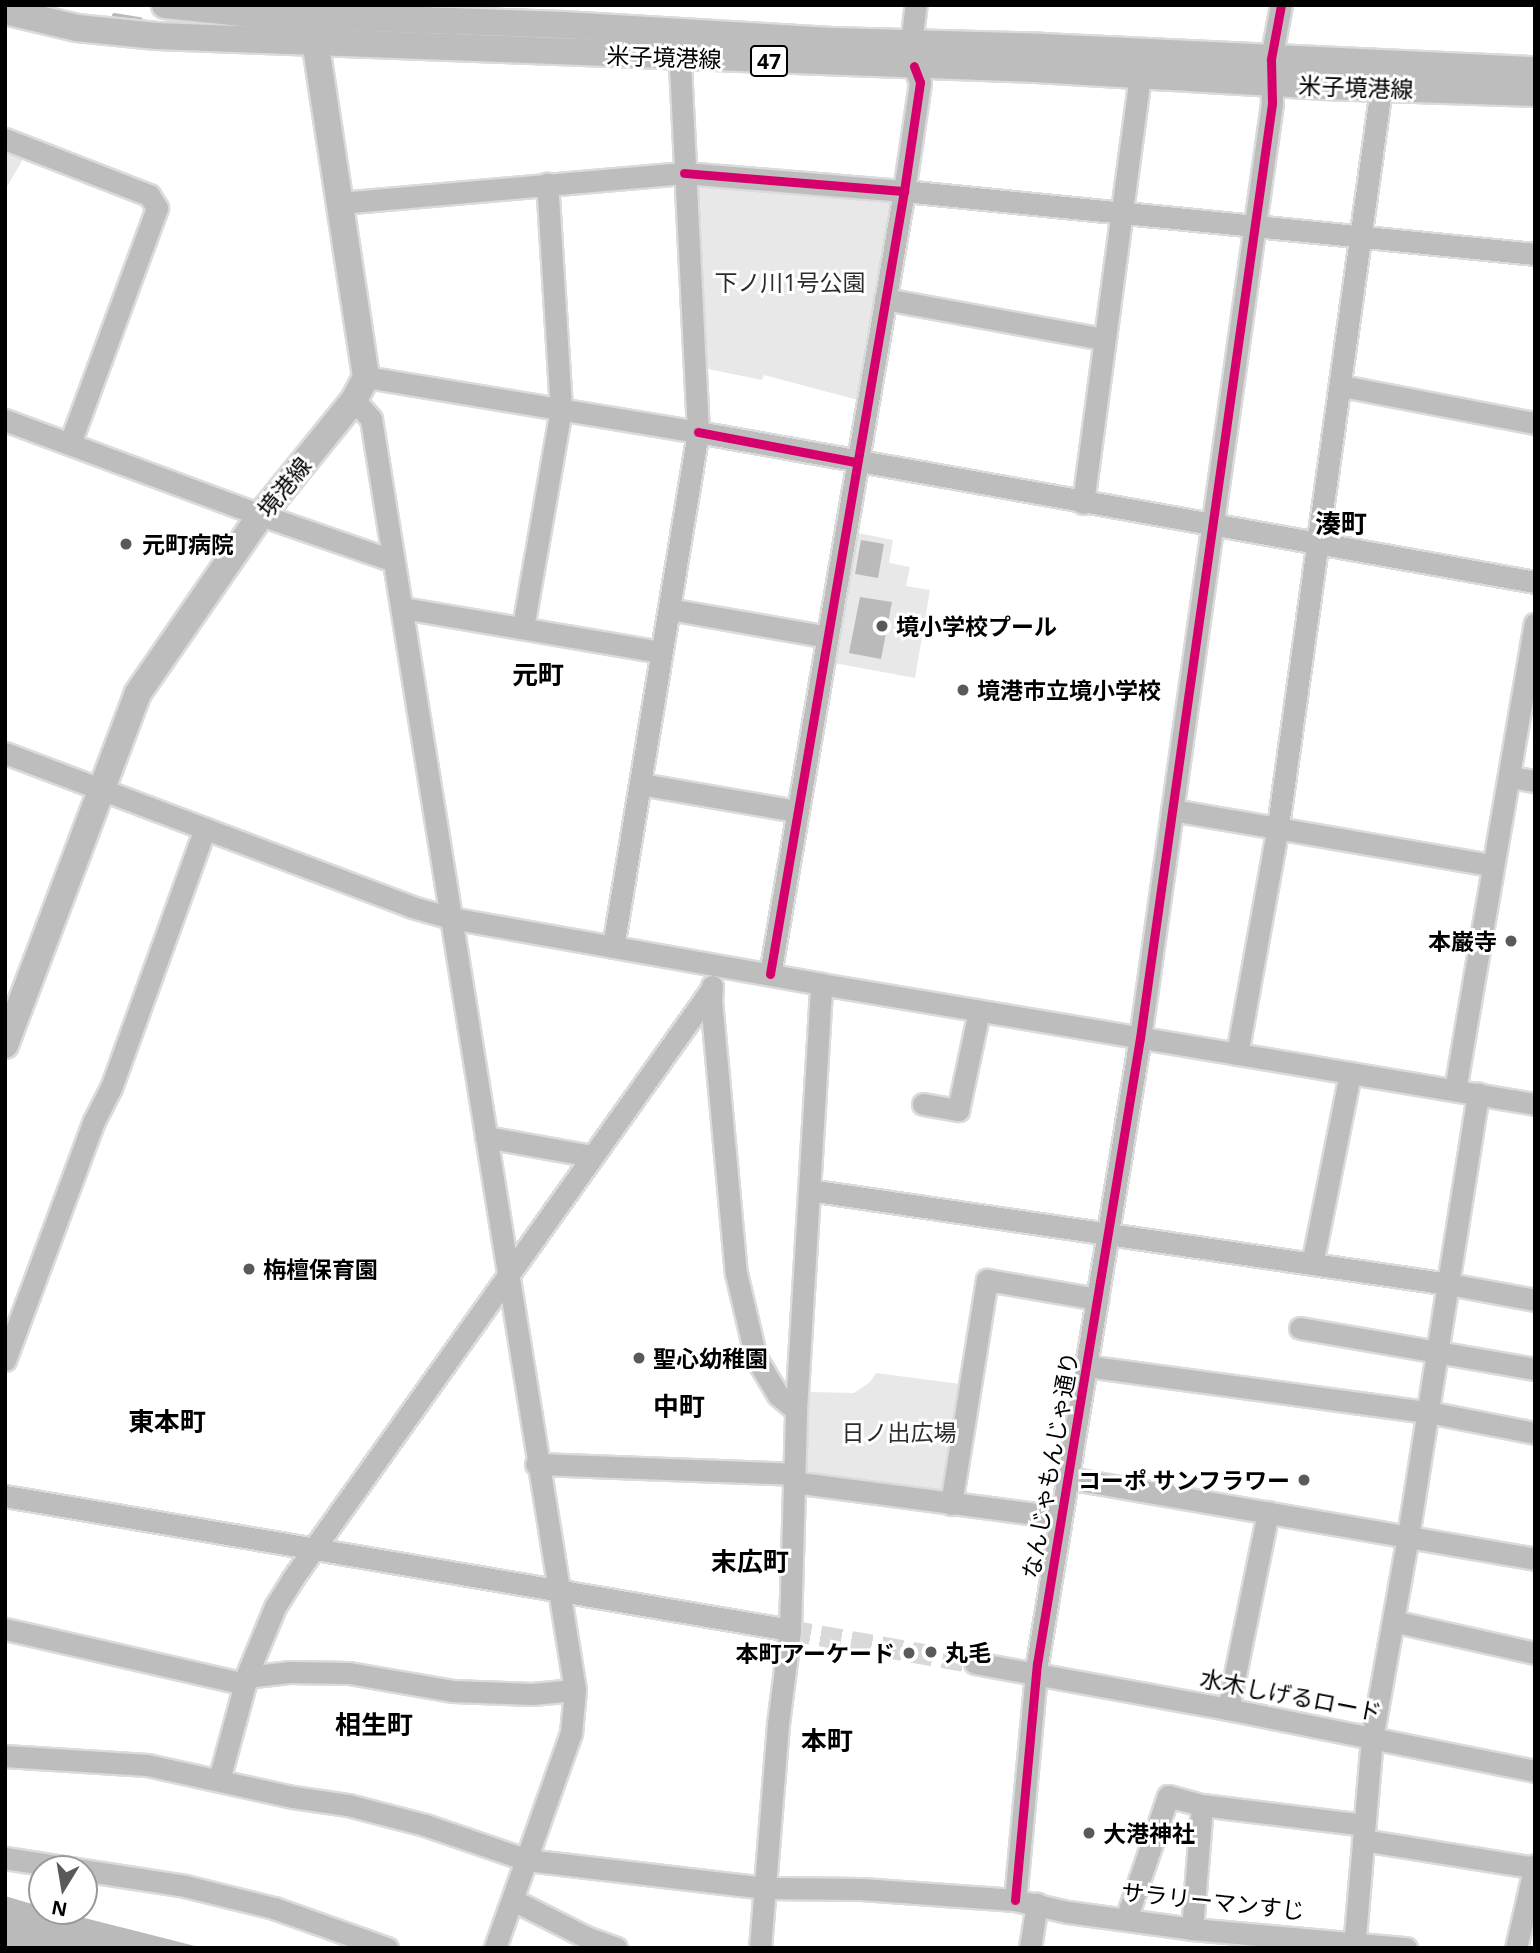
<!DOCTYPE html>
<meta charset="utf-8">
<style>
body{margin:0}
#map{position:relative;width:1540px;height:1953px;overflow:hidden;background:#fff;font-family:"Open Sans","Noto Sans JP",sans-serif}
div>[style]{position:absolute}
.green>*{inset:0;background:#e8e8e8}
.water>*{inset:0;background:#bababa}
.stream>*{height:4.5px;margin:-2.25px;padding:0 2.25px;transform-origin:2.25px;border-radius:2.25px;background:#bababa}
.minor-tunnel>*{height:21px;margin-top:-10.5px;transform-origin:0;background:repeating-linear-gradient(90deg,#d9d9d9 0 21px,transparent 0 31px)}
.roads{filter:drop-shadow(2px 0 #dbdbdb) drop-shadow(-2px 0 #dbdbdb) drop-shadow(0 2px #dbdbdb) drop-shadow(0 -2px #dbdbdb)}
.minor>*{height:21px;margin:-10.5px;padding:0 10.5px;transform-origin:10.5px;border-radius:10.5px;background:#bdbdbd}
.major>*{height:26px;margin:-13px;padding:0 13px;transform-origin:13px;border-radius:13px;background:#bdbdbd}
.cycleway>*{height:9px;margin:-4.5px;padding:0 4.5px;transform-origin:4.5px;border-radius:4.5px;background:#d6006c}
.dots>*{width:19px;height:19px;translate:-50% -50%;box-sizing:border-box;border:4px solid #fff;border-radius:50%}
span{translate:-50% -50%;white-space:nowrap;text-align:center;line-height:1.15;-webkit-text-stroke:6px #fff;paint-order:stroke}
.shield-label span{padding:2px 5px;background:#fff;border:2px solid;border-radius:5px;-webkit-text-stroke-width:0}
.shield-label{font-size:21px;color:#000;font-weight:700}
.street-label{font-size:23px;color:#000}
.park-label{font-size:23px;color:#2c2c2c}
.poi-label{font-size:23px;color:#000;font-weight:700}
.left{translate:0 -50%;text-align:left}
.right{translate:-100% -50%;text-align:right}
.quarter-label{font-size:26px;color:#000;font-weight:700}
.frame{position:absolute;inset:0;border:7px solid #000;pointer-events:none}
.north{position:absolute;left:28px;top:1855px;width:70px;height:70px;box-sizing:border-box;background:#fff;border:2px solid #999;border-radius:50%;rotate:191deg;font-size:19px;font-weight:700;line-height:28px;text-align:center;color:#000}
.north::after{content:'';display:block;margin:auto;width:24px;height:32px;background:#595959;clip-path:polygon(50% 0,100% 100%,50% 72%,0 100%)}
</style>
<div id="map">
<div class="green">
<i style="clip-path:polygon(5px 152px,23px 159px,5px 190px)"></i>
<i style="clip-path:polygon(693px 181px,890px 197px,896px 202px,858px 400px,764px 375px,762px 380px,703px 368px)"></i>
<i style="clip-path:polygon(853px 532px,893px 540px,889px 563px,910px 567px,906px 586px,930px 590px,915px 678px,834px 663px,855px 547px,850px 546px)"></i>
<i style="clip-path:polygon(876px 1373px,968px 1385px,945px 1493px,813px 1478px,801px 1463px,801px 1396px,811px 1392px,854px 1393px,870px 1382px)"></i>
</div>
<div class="water">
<i style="clip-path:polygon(861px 540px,884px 544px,878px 578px,855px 574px)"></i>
<i style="clip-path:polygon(860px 597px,892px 602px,881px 659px,849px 653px)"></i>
<i style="clip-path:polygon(5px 1896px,42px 1907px,42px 1911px,57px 1911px,203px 1948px,5px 1948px)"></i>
</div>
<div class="stream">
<i style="left:114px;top:15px;width:26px;rotate:9deg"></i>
</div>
<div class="minor-tunnel">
<i style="left:790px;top:1630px;width:188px;rotate:10.1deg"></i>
</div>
<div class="roads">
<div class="minor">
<i style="left:5px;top:139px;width:155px;rotate:21.3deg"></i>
<i style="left:149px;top:195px;width:15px;rotate:58deg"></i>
<i style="left:157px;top:208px;width:251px;rotate:110.3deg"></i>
<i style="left:340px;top:203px;width:345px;rotate:-5deg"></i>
<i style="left:684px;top:173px;width:221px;rotate:4.7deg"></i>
<i style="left:904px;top:191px;width:634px;rotate:5.7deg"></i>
<i style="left:885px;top:299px;width:223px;rotate:10.4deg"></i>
<i style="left:366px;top:377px;width:337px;rotate:9.4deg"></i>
<i style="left:698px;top:432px;width:850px;rotate:10.16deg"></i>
<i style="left:1342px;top:386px;width:197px;rotate:10.9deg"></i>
<i style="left:354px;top:400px;width:25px;rotate:48deg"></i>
<i style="left:371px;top:419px;width:1287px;rotate:80.88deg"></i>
<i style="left:575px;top:1690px;width:43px;rotate:95.3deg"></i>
<i style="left:571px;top:1733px;width:228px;rotate:109.5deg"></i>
<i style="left:5px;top:420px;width:273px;rotate:20.4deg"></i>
<i style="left:261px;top:515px;width:131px;rotate:19.1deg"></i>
<i style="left:385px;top:558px;width:8px"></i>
<i style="left:1083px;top:503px;width:431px;rotate:-82.4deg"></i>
<i style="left:403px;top:608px;width:262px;rotate:9.7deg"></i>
<i style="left:669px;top:609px;width:161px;rotate:10deg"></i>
<i style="left:523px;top:627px;width:221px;rotate:-80.1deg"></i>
<i style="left:561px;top:409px;width:226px;rotate:-93.5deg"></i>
<i style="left:5px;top:753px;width:435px;rotate:20.7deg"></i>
<i style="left:412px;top:907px;width:41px;rotate:15.8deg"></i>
<i style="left:451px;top:918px;width:376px;rotate:10.1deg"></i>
<i style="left:821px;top:984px;width:724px;rotate:9.54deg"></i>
<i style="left:1509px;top:777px;width:26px;rotate:9deg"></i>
<i style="left:640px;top:784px;width:159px;rotate:9.8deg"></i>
<i style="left:1172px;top:810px;width:325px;rotate:9.8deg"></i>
<i style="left:613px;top:947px;width:522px;rotate:-80.63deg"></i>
<i style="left:698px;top:432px;width:374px;rotate:-92.8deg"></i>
<i style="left:770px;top:974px;width:794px;rotate:-80.29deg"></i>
<i style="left:904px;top:191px;width:110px;rotate:-81.6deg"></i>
<i style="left:920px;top:82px;width:17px;rotate:-111deg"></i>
<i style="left:914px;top:66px;width:23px;rotate:-97deg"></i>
<i style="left:911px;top:43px;width:38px;rotate:-83deg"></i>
<i style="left:712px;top:986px;width:14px;rotate:94deg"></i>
<i style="left:711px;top:1000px;width:274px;rotate:84.8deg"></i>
<i style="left:736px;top:1273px;width:87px;rotate:76.8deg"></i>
<i style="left:756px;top:1358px;width:43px;rotate:59.3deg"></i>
<i style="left:778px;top:1395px;width:23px;rotate:40deg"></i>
<i style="left:1237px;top:1054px;width:232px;rotate:-79.8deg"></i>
<i style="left:1278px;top:826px;width:745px;rotate:-82.05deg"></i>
<i style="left:1455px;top:1090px;width:473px;rotate:-80.3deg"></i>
<i style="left:923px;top:1104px;width:36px;rotate:10deg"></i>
<i style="left:958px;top:1110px;width:101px;rotate:-78deg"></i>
<i style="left:486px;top:1137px;width:108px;rotate:10.2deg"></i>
<i style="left:809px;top:1190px;width:647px;rotate:8.36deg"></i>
<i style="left:1449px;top:1284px;width:87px;rotate:10.5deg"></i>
<i style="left:1312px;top:1264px;width:195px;rotate:-78.7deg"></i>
<i style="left:1300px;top:1328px;width:239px;rotate:9.9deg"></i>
<i style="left:5px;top:1360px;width:255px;rotate:-69.6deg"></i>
<i style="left:94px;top:1121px;width:37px;rotate:-63deg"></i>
<i style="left:111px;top:1088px;width:276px;rotate:-70.1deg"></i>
<i style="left:1086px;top:1366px;width:345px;rotate:7.7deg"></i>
<i style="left:1428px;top:1412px;width:109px;rotate:11.1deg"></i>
<i style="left:536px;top:1464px;width:258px;rotate:2.2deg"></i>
<i style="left:1067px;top:1478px;width:475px;rotate:9.8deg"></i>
<i style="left:793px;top:1482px;width:269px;rotate:7.5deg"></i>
<i style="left:5px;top:1496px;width:796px;rotate:9.69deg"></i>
<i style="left:951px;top:1504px;width:227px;rotate:-80.9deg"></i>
<i style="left:987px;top:1280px;width:112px;rotate:9.8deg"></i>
<i style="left:1393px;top:1621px;width:146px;rotate:12.7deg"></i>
<i style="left:5px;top:1629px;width:246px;rotate:12.9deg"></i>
<i style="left:245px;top:1684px;width:99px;rotate:105.2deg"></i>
<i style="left:975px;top:1663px;width:257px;rotate:10.3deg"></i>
<i style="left:1228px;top:1709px;width:313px;rotate:11.4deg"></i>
<i style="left:246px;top:1677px;width:76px;rotate:-67.5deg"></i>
<i style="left:275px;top:1607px;width:34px;rotate:-58deg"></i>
<i style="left:293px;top:1578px;width:721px;rotate:-54.59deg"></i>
<i style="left:245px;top:1684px;width:7px;rotate:-82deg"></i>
<i style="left:246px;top:1677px;width:43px;rotate:-6.6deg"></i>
<i style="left:289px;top:1672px;width:60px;rotate:1deg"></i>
<i style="left:349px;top:1673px;width:106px;rotate:9.8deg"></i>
<i style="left:453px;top:1691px;width:79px;rotate:2.2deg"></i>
<i style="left:532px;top:1694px;width:43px;rotate:-5.3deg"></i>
<i style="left:1228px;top:1709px;width:201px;rotate:-78.5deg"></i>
<i style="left:5px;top:1756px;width:142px;rotate:3.6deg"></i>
<i style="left:147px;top:1765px;width:149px;rotate:12.4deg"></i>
<i style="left:293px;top:1797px;width:56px;rotate:8.3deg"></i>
<i style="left:348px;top:1805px;width:80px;rotate:14.6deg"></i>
<i style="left:425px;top:1825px;width:108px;rotate:18.9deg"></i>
<i style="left:527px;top:1860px;width:242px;rotate:6.7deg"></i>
<i style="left:767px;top:1888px;width:94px;rotate:0.6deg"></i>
<i style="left:861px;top:1889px;width:154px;rotate:4.1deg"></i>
<i style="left:1015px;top:1900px;width:54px;rotate:12.8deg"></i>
<i style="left:1068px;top:1912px;width:125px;rotate:7.8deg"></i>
<i style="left:1192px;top:1929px;width:215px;rotate:5.1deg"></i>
<i style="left:1363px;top:1840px;width:174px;rotate:9.2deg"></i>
<i style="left:5px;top:1858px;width:182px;rotate:8.8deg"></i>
<i style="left:185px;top:1886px;width:92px;rotate:13.9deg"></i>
<i style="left:274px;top:1908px;width:120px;rotate:19.5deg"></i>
<i style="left:513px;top:1900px;width:82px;rotate:26.9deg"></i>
<i style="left:586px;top:1937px;width:32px;rotate:20deg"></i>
<i style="left:1015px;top:1900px;width:237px;rotate:-84.7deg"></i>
<i style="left:1037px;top:1664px;width:634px;rotate:-80.66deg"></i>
<i style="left:1140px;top:1038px;width:944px;rotate:-81.96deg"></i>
<i style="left:1272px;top:103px;width:44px;rotate:-91.3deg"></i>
<i style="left:1271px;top:59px;width:55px;rotate:-79.5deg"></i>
<i style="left:1126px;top:1919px;width:130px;rotate:-71.1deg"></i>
<i style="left:1168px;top:1796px;width:35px;rotate:15deg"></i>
<i style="left:1192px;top:1929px;width:124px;rotate:-85.4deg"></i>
<i style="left:1202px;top:1805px;width:163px;rotate:7deg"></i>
<i style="left:760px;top:1948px;width:225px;rotate:-85.4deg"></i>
<i style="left:778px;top:1724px;width:95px;rotate:-82.7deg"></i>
<i style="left:790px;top:1630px;width:220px;rotate:-88.4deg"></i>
<i style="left:796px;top:1410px;width:427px;rotate:-86.6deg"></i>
<i style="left:1030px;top:1948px;width:45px;rotate:-81deg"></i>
<i style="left:1354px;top:1948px;width:211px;rotate:-85.1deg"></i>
<i style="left:1372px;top:1738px;width:205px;rotate:-79.9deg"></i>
<i style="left:1408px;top:1536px;width:448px;rotate:-81deg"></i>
<i style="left:1516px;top:1948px;width:85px;rotate:-77.1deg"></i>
</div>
<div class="major">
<i style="left:165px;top:5px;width:86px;rotate:6deg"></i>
<i style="left:251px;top:14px;width:313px;rotate:2deg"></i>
<i style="left:564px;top:25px;width:268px;rotate:3.4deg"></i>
<i style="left:832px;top:41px;width:210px;rotate:1.6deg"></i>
<i style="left:1042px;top:47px;width:494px;rotate:2.7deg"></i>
<i style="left:5px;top:11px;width:74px;rotate:13.3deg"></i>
<i style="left:77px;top:28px;width:80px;rotate:5.7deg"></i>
<i style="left:157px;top:36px;width:880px;rotate:2.15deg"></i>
<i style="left:1036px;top:69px;width:289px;rotate:3.4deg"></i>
<i style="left:1324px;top:86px;width:211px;rotate:1.9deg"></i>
<i style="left:5px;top:1045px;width:376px;rotate:-69.3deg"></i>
<i style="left:138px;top:693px;width:216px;rotate:-55.4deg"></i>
<i style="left:261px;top:515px;width:148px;rotate:-51deg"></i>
<i style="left:354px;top:400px;width:26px;rotate:-62deg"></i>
<i style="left:366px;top:377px;width:355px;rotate:-98.6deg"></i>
</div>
</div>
<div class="cycleway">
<i style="left:684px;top:173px;width:221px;rotate:4.7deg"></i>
<i style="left:698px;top:432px;width:161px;rotate:10.8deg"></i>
<i style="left:770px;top:974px;width:794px;rotate:-80.29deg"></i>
<i style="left:904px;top:191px;width:110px;rotate:-81.6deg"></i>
<i style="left:920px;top:82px;width:17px;rotate:-111deg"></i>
<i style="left:1015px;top:1900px;width:237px;rotate:-84.7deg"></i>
<i style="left:1037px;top:1664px;width:634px;rotate:-80.66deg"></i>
<i style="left:1140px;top:1038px;width:944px;rotate:-81.96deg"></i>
<i style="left:1272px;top:103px;width:44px;rotate:-91.3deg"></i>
<i style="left:1271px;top:59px;width:55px;rotate:-79.5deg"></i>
</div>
<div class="dots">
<i style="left:126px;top:544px;background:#595959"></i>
<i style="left:882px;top:626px;background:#595959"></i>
<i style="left:963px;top:690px;background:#595959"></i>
<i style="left:1511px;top:941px;background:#595959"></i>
<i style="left:249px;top:1269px;background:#595959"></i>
<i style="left:639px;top:1358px;background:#595959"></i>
<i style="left:1304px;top:1480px;background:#595959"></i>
<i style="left:931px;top:1652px;background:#595959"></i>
<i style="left:909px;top:1653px;background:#595959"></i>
<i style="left:1089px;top:1833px;background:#595959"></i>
</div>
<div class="shield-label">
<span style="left:769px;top:61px">47</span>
</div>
<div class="street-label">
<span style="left:664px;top:57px;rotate:2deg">米子境港線</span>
<span style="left:1356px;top:87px;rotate:2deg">米子境港線</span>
<span style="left:284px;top:487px;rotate:-51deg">境港線</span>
<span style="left:1050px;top:1465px;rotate:-80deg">なんじゃもんじゃ通り</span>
<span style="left:1291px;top:1695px;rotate:11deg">水木しげるロード</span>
<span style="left:1213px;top:1901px;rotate:6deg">サラリーマンすじ</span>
</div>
<div class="park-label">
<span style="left:790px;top:282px">下ノ川1号公園</span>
<span style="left:899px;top:1432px">日ノ出広場</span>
</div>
<div class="poi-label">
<span class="left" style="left:142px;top:544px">元町病院</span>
<span class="left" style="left:896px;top:626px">境小学校プール</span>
<span class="left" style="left:977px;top:690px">境港市立境小学校</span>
<span class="right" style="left:1497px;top:941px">本巌寺</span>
<span class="left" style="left:263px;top:1269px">栴檀保育園</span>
<span class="left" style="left:653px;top:1358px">聖心幼稚園</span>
<span class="right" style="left:1290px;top:1480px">コーポ サンフラワー</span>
<span class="left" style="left:945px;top:1652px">丸毛</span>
<span class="right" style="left:895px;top:1653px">本町アーケード</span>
<span class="left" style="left:1103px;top:1833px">大港神社</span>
</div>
<div class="quarter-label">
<span style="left:1341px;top:524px">湊町</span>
<span style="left:538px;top:675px">元町</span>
<span style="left:679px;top:1407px">中町</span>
<span style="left:167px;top:1422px">東本町</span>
<span style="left:750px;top:1562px">末広町</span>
<span style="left:374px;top:1725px">相生町</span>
<span style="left:827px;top:1741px">本町</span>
</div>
<div class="frame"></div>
<div class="north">N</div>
</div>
